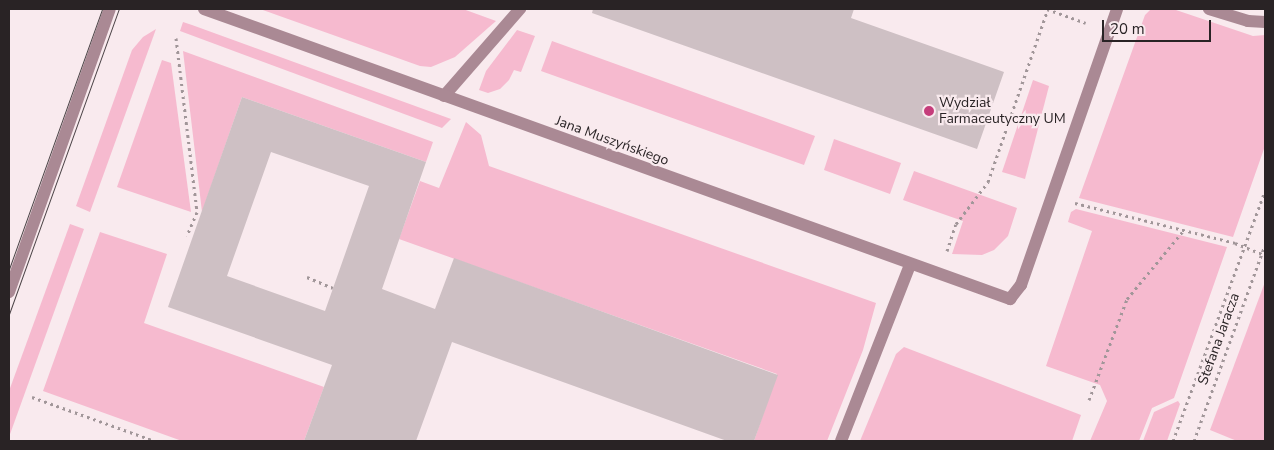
<!DOCTYPE html>
<meta charset="utf-8">
<style>
body{margin:0}
#map{position:relative;width:1274px;height:450px;overflow:hidden;background:#f9eaee;font-family:"Nunito Sans",sans-serif}
div>[style]{position:absolute}
.green>*{inset:0;background:#f6bacf}
.building>*{inset:0;background:#cec0c4}
.path>*{height:3px;margin-top:-1.5px;transform-origin:0;background:repeating-linear-gradient(90deg,#a19699 0 2.5px,transparent 0 6.5px)}
.service>*{height:12px;margin:-6px;padding:0 6px;transform-origin:6px;border-radius:6px;background:#aa8994}
.minor>*{height:12px;margin:-6px;padding:0 6px;transform-origin:6px;border-radius:6px;background:#aa8994}
.tertiary>*{height:12px;margin:-6px;padding:0 6px;transform-origin:6px;border-radius:6px;background:#aa8994}
.tram>*{height:1px;margin:-0.5px;padding:0 0.5px;transform-origin:0.5px;border-radius:0.5px;background:#4c4447}
.dots>*{width:14px;height:14px;translate:-50% -50%;box-sizing:border-box;border:2px solid #f9eaee;border-radius:50%}
span{translate:-50% -50%;white-space:nowrap;text-align:center;line-height:1.15;-webkit-text-stroke:4.5px #f9eaee;paint-order:stroke}
.poi-label{font-size:14px;color:#292325}
.left{translate:0 -50%;text-align:left}
.street-label{font-size:14px;color:#292325}
.frame{position:absolute;inset:0;border:10px solid #292325;pointer-events:none}
.scale{position:absolute;left:1102px;top:20px;width:109px;height:22px;box-sizing:border-box;border:2px solid #292325;border-top:0;padding-left:6px;font-size:15px;line-height:18px;white-space:nowrap;color:#292325;-webkit-text-stroke:4px #f9eaee;paint-order:stroke}
</style>
<div id="map">
<div class="green">
<i style="clip-path:polygon(260px 9px,463px 9px,496px 21px,455px 57px,431px 67px,420px 66px)"></i>
<i style="clip-path:polygon(1151px 9px,1173px 9px,1253px 36px,1265px 35px,1265px 146px,1233px 237px,1079px 198px,1145px 15px)"></i>
<i style="clip-path:polygon(183px 22px,192px 25px,451px 119px,442px 128px,180px 31px)"></i>
<i style="clip-path:polygon(156px 29px,90px 212px,76px 206px,132px 50px,143px 37px)"></i>
<i style="clip-path:polygon(517px 30px,535px 36px,521px 72px,514px 70px,509px 80px,500px 89px,488px 93px,479px 90px,486px 71px)"></i>
<i style="clip-path:polygon(552px 41px,815px 136px,804px 165px,541px 71px)"></i>
<i style="clip-path:polygon(183px 51px,433px 142px,426px 162px,242px 97px,202px 212px)"></i>
<i style="clip-path:polygon(162px 60px,171px 63px,191px 212px,117px 187px)"></i>
<i style="clip-path:polygon(1033px 80px,1049px 86px,1025px 179px,1002px 172px)"></i>
<i style="clip-path:polygon(466px 122px,481px 135px,489px 166px,876px 303px,863px 350px,827px 441px,754px 441px,777px 374px,399px 239px,420px 181px,439px 188px)"></i>
<i style="clip-path:polygon(834px 139px,901px 163px,890px 194px,824px 170px)"></i>
<i style="clip-path:polygon(914px 171px,1017px 208px,1008px 236px,994px 250px,982px 255px,952px 254px,963px 221px,903px 200px)"></i>
<i style="clip-path:polygon(1076px 209px,1227px 247px,1174px 398px,1152px 408px,1139px 441px,1090px 441px,1107px 401px,1100px 385px,1046px 366px,1092px 231px,1068px 222px,1071px 212px)"></i>
<i style="clip-path:polygon(70px 224px,84px 229px,9px 437px,9px 391px)"></i>
<i style="clip-path:polygon(100px 232px,167px 254px,144px 323px,324px 387px,304px 441px,182px 441px,43px 391px)"></i>
<i style="clip-path:polygon(1265px 282px,1265px 441px,1237px 441px,1210px 430px)"></i>
<i style="clip-path:polygon(904px 347px,1081px 415px,1072px 441px,860px 441px,896px 354px)"></i>
<i style="clip-path:polygon(1178px 401px,1180px 404px,1167px 441px,1143px 441px,1154px 412px)"></i>
</div>
<div class="building">
<i style="clip-path:polygon(593px 9px,854px 9px,851px 18px,1004px 72px,977px 149px,592px 13px)"></i>
<i style="clip-path:polygon(evenodd,242px 97px,426px 162px,382px 289px,435px 309px,454px 258px,778px 375px,754px 441px,727px 441px,452px 342px,416px 441px,304px 441px,332px 365px,168px 307px,242px 97px,271px 152px,369px 186px,325px 311px,227px 276px,271px 152px)"></i>
</div>
<div class="path">
<i style="left:1047px;top:9px;width:41px;rotate:19.7deg"></i>
<i style="left:176px;top:38px;width:175px;rotate:83.1deg"></i>
<i style="left:197px;top:212px;width:26px;rotate:113deg"></i>
<i style="left:1075px;top:203px;width:165px;rotate:14deg"></i>
<i style="left:1235px;top:243px;width:29px;rotate:22deg"></i>
<i style="left:947px;top:251px;width:28px;rotate:-72deg"></i>
<i style="left:956px;top:224px;width:53px;rotate:-52.7deg"></i>
<i style="left:988px;top:182px;width:183px;rotate:-70.9deg"></i>
<i style="left:307px;top:277px;width:28px;rotate:23deg"></i>
<i style="left:32px;top:397px;width:131px;rotate:19.7deg"></i>
<i style="left:1089px;top:400px;width:108px;rotate:-69.4deg"></i>
<i style="left:1127px;top:299px;width:88px;rotate:-50.5deg"></i>
<i style="left:1173px;top:441px;width:266px;rotate:-69.8deg"></i>
<i style="left:1194px;top:441px;width:208px;rotate:-70.1deg"></i>
</div>
<div class="service">
<i style="left:1209px;top:9px;width:41px;rotate:17.1deg"></i>
<i style="left:1248px;top:21px;width:17px;rotate:3deg"></i>
<i style="left:444px;top:96px;width:116px;rotate:-48.9deg"></i>
<i style="left:1010px;top:299px;width:18px;rotate:-52deg"></i>
<i style="left:1021px;top:285px;width:292px;rotate:-70.8deg"></i>
<i style="left:841px;top:441px;width:189px;rotate:-68.6deg"></i>
</div>
<div class="minor">
<i style="left:204px;top:9px;width:857px;rotate:19.79deg"></i>
</div>
<div class="tertiary">
<i style="left:9px;top:292px;width:300px;rotate:-70.4deg"></i>
</div>
<div class="tram">
<i style="left:9px;top:269px;width:276px;rotate:-70.3deg"></i>
<i style="left:9px;top:314px;width:324px;rotate:-70.2deg"></i>
</div>
<div class="dots">
<i style="left:929px;top:111px;background:#c53d7b"></i>
</div>
<div class="poi-label">
<span class="left" style="left:939px;top:111px">Wydział<br>Farmaceutyczny UM</span>
</div>
<div class="street-label">
<span style="left:612px;top:141px;rotate:20deg">Jana Muszyńskiego</span>
<span style="left:1219px;top:339px;rotate:-70deg">Stefana Jaracza</span>
</div>
<div class="frame"></div>
<div class="scale">20 m</div>
</div>
